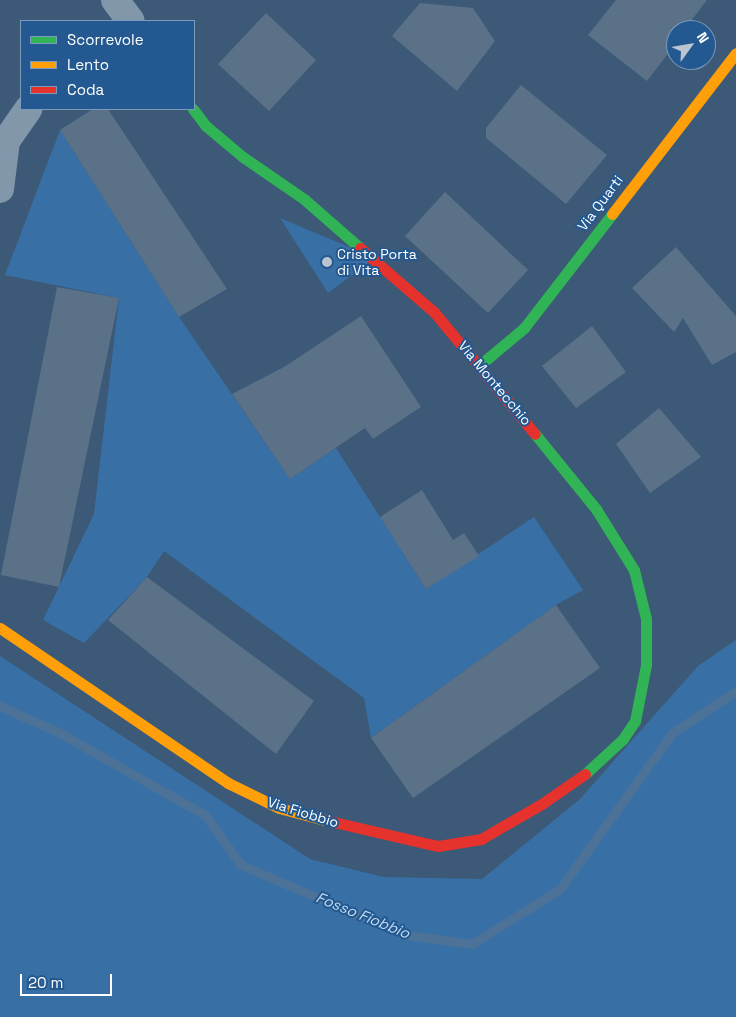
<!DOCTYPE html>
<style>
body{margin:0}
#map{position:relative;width:736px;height:1017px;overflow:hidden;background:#3c5978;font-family:"Space Grotesk",sans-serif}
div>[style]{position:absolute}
.green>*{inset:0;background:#3870a6}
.stream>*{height:9px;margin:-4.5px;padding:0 4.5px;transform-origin:4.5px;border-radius:4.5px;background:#4d7298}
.building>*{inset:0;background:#5a7188}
.street>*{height:28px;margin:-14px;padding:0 14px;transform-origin:14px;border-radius:14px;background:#8397ab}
.fast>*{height:11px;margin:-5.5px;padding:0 5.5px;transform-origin:5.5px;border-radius:5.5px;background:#30b455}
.slow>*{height:11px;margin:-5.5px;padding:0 5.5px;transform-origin:5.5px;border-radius:5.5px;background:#ff9f0a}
.jam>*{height:11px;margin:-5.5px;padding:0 5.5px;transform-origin:5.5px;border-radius:5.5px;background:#e5322d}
.dots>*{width:14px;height:14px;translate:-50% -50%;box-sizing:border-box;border:2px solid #235990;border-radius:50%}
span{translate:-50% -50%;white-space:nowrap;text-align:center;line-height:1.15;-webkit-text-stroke:4px #235990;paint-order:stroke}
.street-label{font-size:14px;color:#fff}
.poi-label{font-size:14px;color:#fff}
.left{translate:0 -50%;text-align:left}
.water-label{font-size:15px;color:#c0daf3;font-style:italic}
.legend{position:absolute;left:20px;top:20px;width:175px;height:90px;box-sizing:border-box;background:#235990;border:1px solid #7b9bbc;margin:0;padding:6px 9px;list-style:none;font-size:15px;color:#fff}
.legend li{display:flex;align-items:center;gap:10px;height:25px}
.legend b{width:25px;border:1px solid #7b9bbc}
.north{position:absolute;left:666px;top:20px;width:50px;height:50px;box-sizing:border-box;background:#235990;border:1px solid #7b9bbc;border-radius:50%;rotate:58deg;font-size:14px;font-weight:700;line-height:20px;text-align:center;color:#fff}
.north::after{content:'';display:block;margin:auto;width:18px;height:22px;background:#bbc5d0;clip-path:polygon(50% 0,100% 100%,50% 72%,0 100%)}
.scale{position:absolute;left:20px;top:974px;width:92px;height:22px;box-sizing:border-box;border:2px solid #fff;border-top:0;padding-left:6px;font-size:15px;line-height:18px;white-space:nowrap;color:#fff;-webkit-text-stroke:4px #235990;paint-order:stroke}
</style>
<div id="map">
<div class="green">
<i style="clip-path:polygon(60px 130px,179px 317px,290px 479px,336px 448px,426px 589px,534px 517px,583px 590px,556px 605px,371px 738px,364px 698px,164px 551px,147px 577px,84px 643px,43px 620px,94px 514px,119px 298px,5px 275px)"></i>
<i style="clip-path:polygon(280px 218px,375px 258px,328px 293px)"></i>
<i style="clip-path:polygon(736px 640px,736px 1017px,0 1017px,0 656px,310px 859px,383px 877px,482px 879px,579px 800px,698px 666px)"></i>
</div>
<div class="stream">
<i style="left:0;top:706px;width:66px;rotate:24.2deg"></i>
<i style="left:60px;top:733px;width:167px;rotate:29.5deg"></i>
<i style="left:205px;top:815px;width:62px;rotate:54.2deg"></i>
<i style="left:241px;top:865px;width:180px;rotate:22.9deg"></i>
<i style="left:407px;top:935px;width:66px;rotate:7.9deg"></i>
<i style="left:472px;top:944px;width:104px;rotate:-32deg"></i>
<i style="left:560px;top:889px;width:192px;rotate:-54.3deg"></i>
<i style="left:672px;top:733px;width:77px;rotate:-33.3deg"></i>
</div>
<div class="building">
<i style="clip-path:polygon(616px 0,707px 0,684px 30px,676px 30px,673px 47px,647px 81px,588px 35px)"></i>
<i style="clip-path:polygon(420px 3px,473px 8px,495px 41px,457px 91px,392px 36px)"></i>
<i style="clip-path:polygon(266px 13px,316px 60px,269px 111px,218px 64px)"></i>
<i style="clip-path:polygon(521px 85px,607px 155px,566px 204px,486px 138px,486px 128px)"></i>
<i style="clip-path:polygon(93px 109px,108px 109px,227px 289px,179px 317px,60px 130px)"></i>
<i style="clip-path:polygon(445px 192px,528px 270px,488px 313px,405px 236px)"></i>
<i style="clip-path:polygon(676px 247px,736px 316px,736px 352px,712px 365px,683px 318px,674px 332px,632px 288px)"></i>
<i style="clip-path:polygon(57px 287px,119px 298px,59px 587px,1px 575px)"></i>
<i style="clip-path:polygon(361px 316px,421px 407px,373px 439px,365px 428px,290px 479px,232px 394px,284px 367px)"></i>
<i style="clip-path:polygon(592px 326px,626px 372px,576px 408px,542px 366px)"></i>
<i style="clip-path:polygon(659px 408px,701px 457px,650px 493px,616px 444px)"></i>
<i style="clip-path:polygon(422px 490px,453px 540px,464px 533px,479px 556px,426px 589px,380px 517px)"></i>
<i style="clip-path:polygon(147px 577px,314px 701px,276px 754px,108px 620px)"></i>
<i style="clip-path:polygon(556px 605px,600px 668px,413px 798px,371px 738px)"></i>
</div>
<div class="street">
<i style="left:115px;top:0;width:26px;rotate:53deg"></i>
<i style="left:0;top:189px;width:48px;rotate:-82.9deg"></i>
<i style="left:6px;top:141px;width:39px;rotate:-55deg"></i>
</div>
<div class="fast">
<i style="left:193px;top:109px;width:21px;rotate:53deg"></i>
<i style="left:206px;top:126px;width:48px;rotate:40deg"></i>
<i style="left:243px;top:157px;width:74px;rotate:34.5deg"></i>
<i style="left:304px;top:199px;width:74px;rotate:41.2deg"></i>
<i style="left:481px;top:364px;width:56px;rotate:-39.9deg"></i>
<i style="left:524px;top:328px;width:144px;rotate:-52.3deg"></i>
<i style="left:535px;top:434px;width:97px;rotate:50.9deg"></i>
<i style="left:596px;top:509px;width:72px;rotate:58.1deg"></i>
<i style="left:634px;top:570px;width:50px;rotate:76.2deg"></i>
<i style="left:646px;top:619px;width:46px;rotate:90deg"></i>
<i style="left:646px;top:665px;width:57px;rotate:101.1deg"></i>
<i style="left:635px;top:721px;width:22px;rotate:124deg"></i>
<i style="left:623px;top:739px;width:52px;rotate:137.4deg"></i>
</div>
<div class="slow">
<i style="left:612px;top:214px;width:203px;rotate:-52.4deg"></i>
<i style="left:0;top:628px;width:276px;rotate:34.2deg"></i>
<i style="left:228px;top:783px;width:57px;rotate:26.1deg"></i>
<i style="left:279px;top:808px;width:48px;rotate:14.6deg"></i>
</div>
<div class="jam">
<i style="left:360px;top:248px;width:98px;rotate:40.9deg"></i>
<i style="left:434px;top:312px;width:158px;rotate:50.4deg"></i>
<i style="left:325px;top:820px;width:116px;rotate:13deg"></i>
<i style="left:438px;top:846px;width:44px;rotate:-9.2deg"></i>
<i style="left:481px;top:839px;width:72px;rotate:-30.1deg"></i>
<i style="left:543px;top:803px;width:51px;rotate:-34.6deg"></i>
</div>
<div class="dots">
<i style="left:327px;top:262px;background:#bbc5d0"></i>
</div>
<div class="street-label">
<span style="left:600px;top:203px;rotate:-53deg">Via Quarti</span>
<span style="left:495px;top:383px;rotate:50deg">Via Montecchio</span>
<span style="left:303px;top:812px;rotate:17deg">Via Fiobbio</span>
</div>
<div class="poi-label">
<span class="left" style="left:337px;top:262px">Cristo Porta<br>di Vita</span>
</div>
<div class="water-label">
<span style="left:363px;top:915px;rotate:22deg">Fosso Fiobbio</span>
</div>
<ul class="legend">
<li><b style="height:6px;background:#30b455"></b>Scorrevole</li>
<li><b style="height:6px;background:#ff9f0a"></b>Lento</li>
<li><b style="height:6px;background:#e5322d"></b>Coda</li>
</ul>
<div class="north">N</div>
<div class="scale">20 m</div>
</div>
